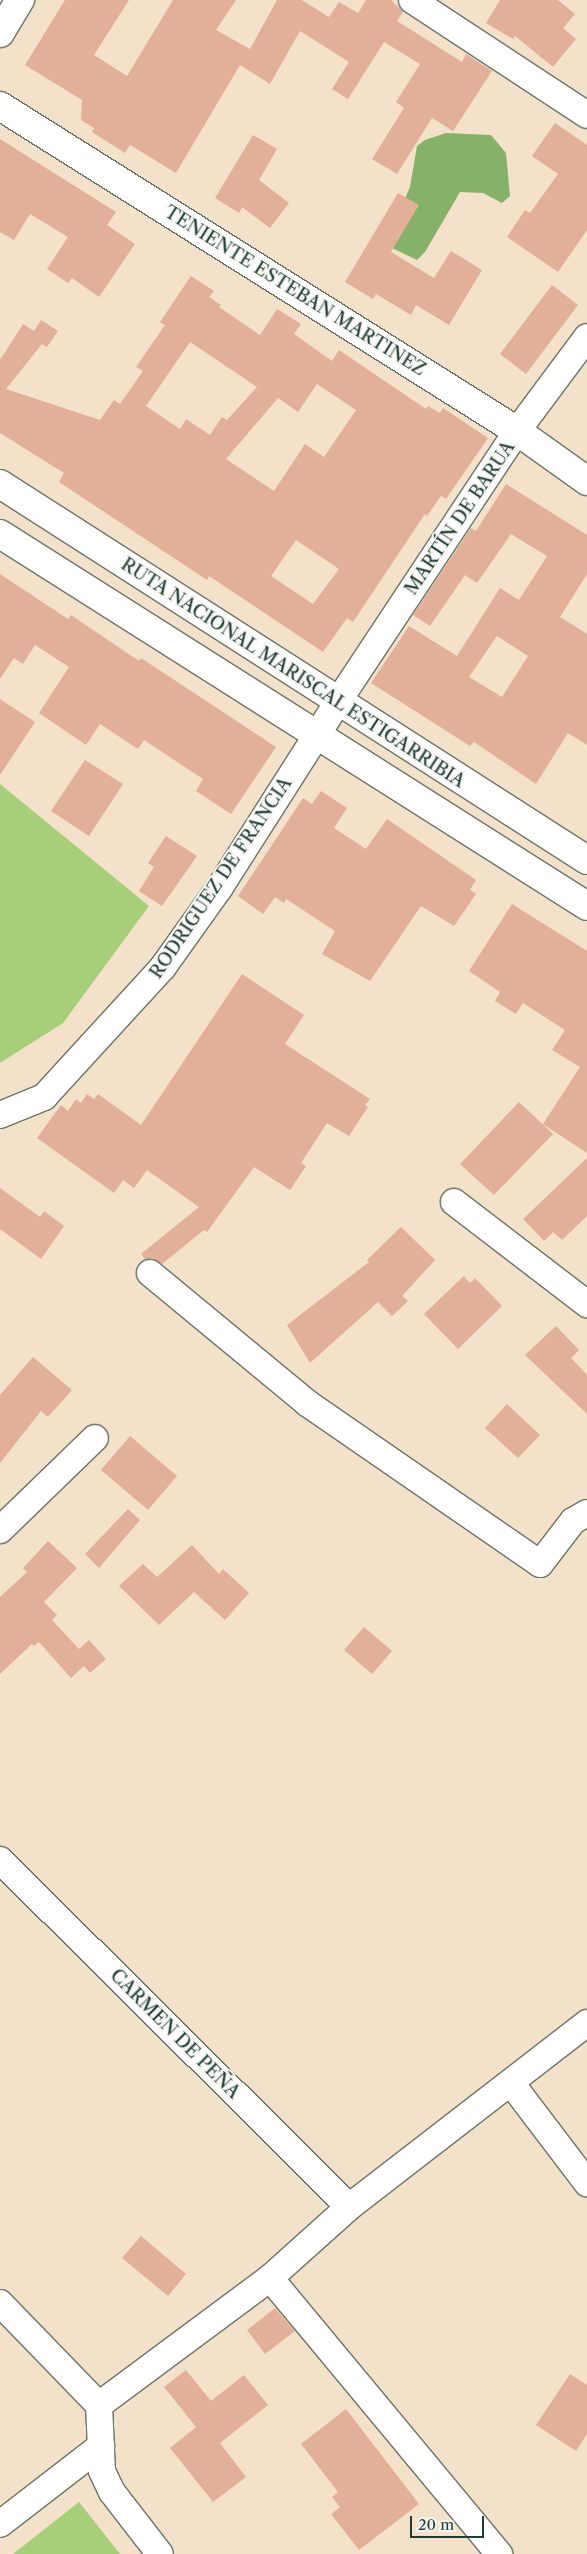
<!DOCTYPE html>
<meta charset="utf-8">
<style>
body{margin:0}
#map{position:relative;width:587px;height:2554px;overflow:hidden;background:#f4e1c9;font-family:"Libre Caslon Text",serif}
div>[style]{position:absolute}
.green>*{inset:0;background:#a7ce79}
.forest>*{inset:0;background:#85b169}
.building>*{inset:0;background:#e2af99}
.roads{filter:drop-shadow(1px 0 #6a7668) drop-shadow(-1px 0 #6a7668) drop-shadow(0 1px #6a7668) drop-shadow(0 -1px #6a7668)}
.street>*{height:26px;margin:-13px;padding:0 13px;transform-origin:13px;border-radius:13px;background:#fff}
.secondary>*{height:28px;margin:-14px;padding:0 14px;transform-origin:14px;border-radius:14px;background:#fff}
.primary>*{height:28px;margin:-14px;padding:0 14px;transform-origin:14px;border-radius:14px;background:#fff}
.highway>*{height:28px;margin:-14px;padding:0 14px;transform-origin:14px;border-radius:14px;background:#fff}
span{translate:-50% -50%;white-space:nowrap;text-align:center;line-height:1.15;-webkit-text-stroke:4px #f6f6f2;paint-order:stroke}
.street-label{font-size:18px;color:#1f3d34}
.scale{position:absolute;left:410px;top:2516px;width:74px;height:22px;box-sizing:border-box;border:2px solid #1f3d34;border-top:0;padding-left:6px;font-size:15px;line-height:18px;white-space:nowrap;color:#1f3d34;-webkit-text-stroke:4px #f6f6f2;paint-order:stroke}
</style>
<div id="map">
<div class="green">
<i style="clip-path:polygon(0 784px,149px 906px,63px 1023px,0 1063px)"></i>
<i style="clip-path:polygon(79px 2502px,120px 2554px,13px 2554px)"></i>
</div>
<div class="forest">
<i style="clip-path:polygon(446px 133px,491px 135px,506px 153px,510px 196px,502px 203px,483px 193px,460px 192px,425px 252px,417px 260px,390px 247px,389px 236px,410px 187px,417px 146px,425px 140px)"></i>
</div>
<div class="building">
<i style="clip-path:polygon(65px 0,129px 0,94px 55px,127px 76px,173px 0,236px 0,216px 30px,250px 49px,277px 0,302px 0,329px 17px,339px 2px,358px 13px,366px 0,391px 0,403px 12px,397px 21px,462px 62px,466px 54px,492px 71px,453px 131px,432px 118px,397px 174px,372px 159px,404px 108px,396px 102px,420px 64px,384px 42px,348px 99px,332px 89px,349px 62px,300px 31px,270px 84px,240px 65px,176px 173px,130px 145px,125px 153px,92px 132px,94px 128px,81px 120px,82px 100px,25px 65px)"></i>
<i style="clip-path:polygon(500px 0,558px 0,575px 14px,563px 28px,576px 39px,553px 67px,515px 36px,513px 39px,486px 23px)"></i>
<i style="clip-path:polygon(555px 123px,587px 145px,587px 230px,558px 272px,507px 237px,525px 210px,530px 213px,558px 174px,532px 156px)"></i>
<i style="clip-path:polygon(253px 135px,277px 149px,259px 180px,289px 203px,270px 228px,242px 207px,239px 213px,215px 198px)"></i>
<i style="clip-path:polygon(0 139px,116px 212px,107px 225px,135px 244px,99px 297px,72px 278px,68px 283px,47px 269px,68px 237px,30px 214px,14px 240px,0 232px)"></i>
<i style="clip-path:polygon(398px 193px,419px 205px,391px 252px,434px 278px,451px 251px,482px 270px,449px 325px,416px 305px,411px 315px,376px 294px,373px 299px,345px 282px)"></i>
<i style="clip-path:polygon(evenodd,191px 276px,214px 291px,209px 297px,221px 305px,219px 307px,260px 335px,277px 309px,301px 324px,294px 334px,332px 361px,339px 350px,426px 409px,428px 406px,440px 413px,443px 408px,488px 438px,446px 499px,441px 496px,427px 516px,425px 514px,353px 622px,347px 618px,323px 652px,209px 576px,207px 580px,59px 482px,64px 473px,0 433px,0 360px,23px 324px,34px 331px,41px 320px,58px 331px,47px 347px,42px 344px,6px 389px,100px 420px,114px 400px,120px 404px,143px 371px,136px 367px,165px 325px,160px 322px,191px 276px,190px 342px,257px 387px,227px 420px,222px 417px,210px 435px,186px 419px,180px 429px,146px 406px,190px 342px,191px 276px,317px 384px,356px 410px,324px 457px,305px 444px,274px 491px,226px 459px,278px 398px,298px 412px,317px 384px,191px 276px,296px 540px,339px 569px,313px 604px,271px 576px,296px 540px)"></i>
<i style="clip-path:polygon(552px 285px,578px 305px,526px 374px,500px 354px)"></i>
<i style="clip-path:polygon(evenodd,506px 484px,587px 535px,587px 574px,560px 617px,587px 634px,587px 745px,568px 733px,536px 784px,474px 742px,470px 746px,371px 683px,409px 626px,457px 656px,500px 588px,519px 600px,547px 556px,511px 534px,477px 583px,465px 575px,430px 626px,413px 615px,471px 528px,476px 531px,506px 484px,497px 636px,528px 656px,502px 697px,469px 677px,497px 636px)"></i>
<i style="clip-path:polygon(0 574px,68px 619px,71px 615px,139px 661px,141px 658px,276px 747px,231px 814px,196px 791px,203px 779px,144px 740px,138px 749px,100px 724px,86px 745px,39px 713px,69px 667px,35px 645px,23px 664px,14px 658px,0 679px)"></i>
<i style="clip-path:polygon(0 699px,35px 722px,0 775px)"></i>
<i style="clip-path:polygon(85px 760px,123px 784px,89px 836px,51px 811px)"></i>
<i style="clip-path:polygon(321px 791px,347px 808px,334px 828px,366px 849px,387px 819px,476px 880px,470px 890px,476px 894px,454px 926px,421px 906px,370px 981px,322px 954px,335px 931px,286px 899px,284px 903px,275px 897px,263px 914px,238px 896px,303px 798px,312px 804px)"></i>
<i style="clip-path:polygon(166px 836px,197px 856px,162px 906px,139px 891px,154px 867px,148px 863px)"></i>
<i style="clip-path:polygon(512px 904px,587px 951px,587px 1153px,543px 1124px,580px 1067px,552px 1050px,565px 1030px,523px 1003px,516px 1014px,495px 1001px,500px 992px,469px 971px)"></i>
<i style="clip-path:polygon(242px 974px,304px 1015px,285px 1044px,370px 1099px,365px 1105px,368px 1107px,349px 1136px,327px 1123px,301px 1163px,306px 1166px,290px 1190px,254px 1167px,207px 1232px,204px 1230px,162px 1264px,153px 1258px,145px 1259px,141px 1254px,199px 1207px,147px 1170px,134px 1188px,123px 1180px,114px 1193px,37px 1138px,61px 1105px,68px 1111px,76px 1099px,81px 1103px,87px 1094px,94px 1099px,98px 1094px,141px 1125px)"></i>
<i style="clip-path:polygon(519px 1102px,553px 1134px,494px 1195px,460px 1164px)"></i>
<i style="clip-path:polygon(587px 1158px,587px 1216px,562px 1240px,553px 1232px,544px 1241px,523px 1219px)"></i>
<i style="clip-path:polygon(0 1188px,40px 1217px,44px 1211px,64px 1226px,41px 1259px,0 1229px)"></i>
<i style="clip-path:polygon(401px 1227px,435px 1260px,402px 1296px,408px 1301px,392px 1316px,378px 1302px,310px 1363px,287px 1325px,369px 1262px,367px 1260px)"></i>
<i style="clip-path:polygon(464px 1276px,470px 1283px,475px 1278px,502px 1306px,458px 1349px,424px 1314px)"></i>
<i style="clip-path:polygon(556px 1326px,579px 1350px,571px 1358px,587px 1375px,587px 1414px,525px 1355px)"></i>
<i style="clip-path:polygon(33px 1357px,72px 1390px,48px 1417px,41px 1411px,0 1463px,0 1395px)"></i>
<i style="clip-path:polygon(507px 1404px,540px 1435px,518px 1458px,485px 1428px)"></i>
<i style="clip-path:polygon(130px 1436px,177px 1476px,148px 1510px,101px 1470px)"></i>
<i style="clip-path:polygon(128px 1509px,140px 1520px,99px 1568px,85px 1554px)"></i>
<i style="clip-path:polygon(48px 1541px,77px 1568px,44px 1602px,57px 1615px,52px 1620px,79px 1649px,89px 1640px,106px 1659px,90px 1673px,84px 1666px,71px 1678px,39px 1642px,34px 1646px,32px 1644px,0 1674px,0 1597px,27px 1572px,23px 1568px)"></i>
<i style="clip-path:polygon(192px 1545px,219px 1574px,223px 1569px,249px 1593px,225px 1620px,194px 1592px,159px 1625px,119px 1586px,143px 1564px,157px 1577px)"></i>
<i style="clip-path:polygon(364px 1627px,392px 1651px,372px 1674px,344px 1650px)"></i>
<i style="clip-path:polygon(141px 2236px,186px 2274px,168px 2296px,122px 2258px)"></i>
<i style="clip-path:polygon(275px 2308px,295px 2331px,265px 2354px,247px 2330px)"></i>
<i style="clip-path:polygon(186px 2370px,211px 2401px,244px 2375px,268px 2405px,220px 2443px,246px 2477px,213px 2502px,170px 2448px,196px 2427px,164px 2387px)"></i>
<i style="clip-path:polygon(570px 2374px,587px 2385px,587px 2434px,576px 2451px,536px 2425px)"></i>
<i style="clip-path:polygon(346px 2409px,419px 2504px,359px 2550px,331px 2514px,340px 2507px,332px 2497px,338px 2492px,301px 2444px)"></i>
</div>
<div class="roads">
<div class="street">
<i style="left:412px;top:0;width:209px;rotate:33.3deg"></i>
<i style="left:0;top:1115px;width:48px;rotate:-22.2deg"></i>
<i style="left:44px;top:1097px;width:176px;rotate:-47.5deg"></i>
<i style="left:163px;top:967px;width:98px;rotate:-54.5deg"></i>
<i style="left:220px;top:887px;width:218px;rotate:-57.5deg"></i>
<i style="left:337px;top:703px;width:326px;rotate:-56.5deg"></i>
<i style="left:517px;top:431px;width:117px;rotate:-53.3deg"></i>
<i style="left:454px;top:1202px;width:168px;rotate:37.5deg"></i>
<i style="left:150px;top:1273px;width:204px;rotate:39.6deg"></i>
<i style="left:307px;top:1403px;width:283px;rotate:34.6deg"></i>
<i style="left:540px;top:1564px;width:54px;rotate:-52.5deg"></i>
<i style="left:573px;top:1521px;width:16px;rotate:-30deg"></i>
<i style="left:0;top:1530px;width:132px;rotate:-44.1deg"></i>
<i style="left:0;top:1860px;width:492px;rotate:44.8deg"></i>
<i style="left:511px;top:2083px;width:126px;rotate:52.8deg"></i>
<i style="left:270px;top:2278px;width:359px;rotate:50.3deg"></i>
<i style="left:0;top:2303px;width:142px;rotate:45.9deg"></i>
<i style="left:99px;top:2405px;width:66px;rotate:87.4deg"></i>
<i style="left:102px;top:2471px;width:23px;rotate:65deg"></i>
<i style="left:112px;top:2492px;width:78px;rotate:52.3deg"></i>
<i style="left:99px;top:2405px;width:213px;rotate:-36.6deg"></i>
<i style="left:270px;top:2278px;width:106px;rotate:-41.9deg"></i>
<i style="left:349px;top:2207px;width:301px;rotate:-37.7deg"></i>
<i style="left:0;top:2524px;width:128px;rotate:-37.7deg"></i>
</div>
<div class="secondary">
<i style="left:0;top:106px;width:611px;rotate:32.15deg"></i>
<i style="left:517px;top:431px;width:86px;rotate:35.5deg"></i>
</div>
<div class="primary">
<i style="left:0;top:33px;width:39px;rotate:-59deg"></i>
</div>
<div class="highway">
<i style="left:0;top:484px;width:697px;rotate:32.64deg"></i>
<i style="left:0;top:534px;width:695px;rotate:32.36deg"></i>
</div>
</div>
<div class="street-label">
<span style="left:295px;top:291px;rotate:32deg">TENIENTE ESTEBAN MARTINEZ</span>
<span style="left:460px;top:518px;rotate:-56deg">MARTÍN DE BARUA</span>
<span style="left:293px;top:673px;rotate:33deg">RUTA NACIONAL MARISCAL ESTIGARRIBIA</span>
<span style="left:221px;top:878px;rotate:-56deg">RODRIGUEZ DE FRANCIA</span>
<span style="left:175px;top:2034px;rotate:45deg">CARMEN DE PEÑA</span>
</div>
<div class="scale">20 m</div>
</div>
